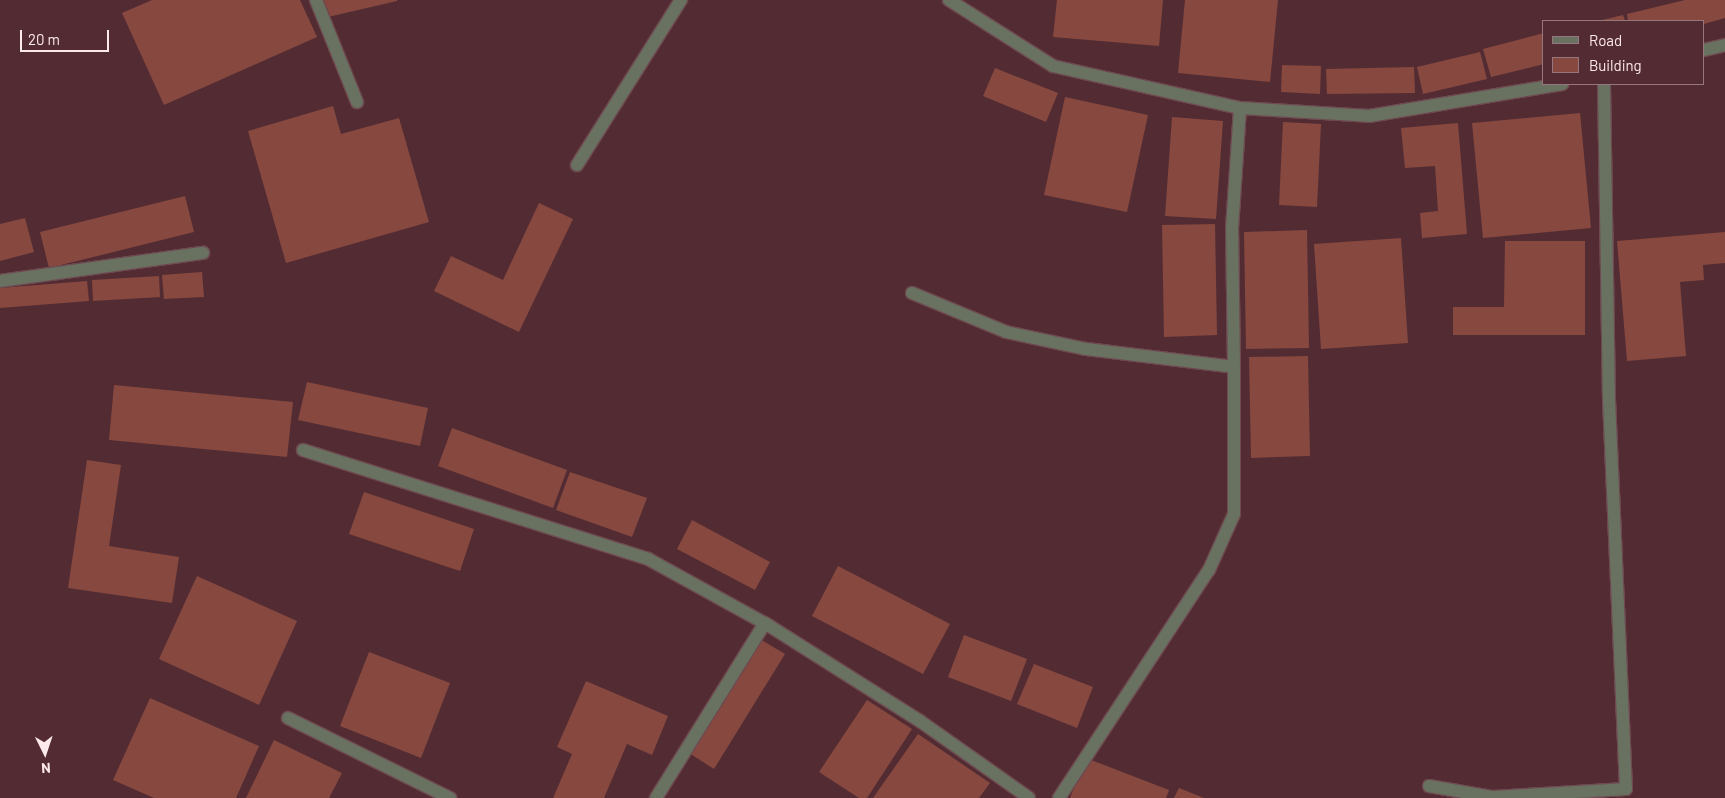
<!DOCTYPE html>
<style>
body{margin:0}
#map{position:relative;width:1725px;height:798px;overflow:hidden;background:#532c33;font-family:Barlow,sans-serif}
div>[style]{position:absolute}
.building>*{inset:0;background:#86483f}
.roads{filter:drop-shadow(1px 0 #6e4a50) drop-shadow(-1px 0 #6e4a50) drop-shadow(0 1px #6e4a50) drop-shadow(0 -1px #6e4a50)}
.minor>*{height:12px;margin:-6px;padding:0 6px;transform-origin:6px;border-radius:6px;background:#697161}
span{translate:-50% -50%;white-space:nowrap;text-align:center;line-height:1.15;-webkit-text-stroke:4.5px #532c33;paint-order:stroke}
.legend{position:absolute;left:1542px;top:20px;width:162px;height:65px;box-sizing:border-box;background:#532c33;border:1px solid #97777d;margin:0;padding:6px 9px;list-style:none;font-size:15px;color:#fde8eb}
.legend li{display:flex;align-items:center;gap:10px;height:25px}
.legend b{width:25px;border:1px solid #97777d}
.north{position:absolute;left:20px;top:728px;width:50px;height:50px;-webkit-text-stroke:4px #532c33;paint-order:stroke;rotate:176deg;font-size:14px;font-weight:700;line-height:20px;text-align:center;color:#fde8eb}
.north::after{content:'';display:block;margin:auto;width:18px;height:22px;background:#fde8eb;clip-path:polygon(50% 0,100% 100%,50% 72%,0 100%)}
.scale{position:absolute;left:20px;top:30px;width:89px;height:22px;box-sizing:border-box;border:2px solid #fde8eb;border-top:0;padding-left:6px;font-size:15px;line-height:18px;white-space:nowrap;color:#fde8eb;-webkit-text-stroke:4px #532c33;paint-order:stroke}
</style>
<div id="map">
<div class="building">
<i style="clip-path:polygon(152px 0,300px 0,317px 37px,164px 105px,122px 13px)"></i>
<i style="clip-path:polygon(324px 0,397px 0,397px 1px,328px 17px)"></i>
<i style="clip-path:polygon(1057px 0,1163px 0,1159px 46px,1053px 37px)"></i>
<i style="clip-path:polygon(1185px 0,1278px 0,1270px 82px,1178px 73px)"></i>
<i style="clip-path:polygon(1685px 0,1725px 0,1725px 18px,1704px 24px,1628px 21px,1627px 14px)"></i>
<i style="clip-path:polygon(1623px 15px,1625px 21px,1598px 21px)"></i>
<i style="clip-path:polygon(1544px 33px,1544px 64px,1491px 77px,1483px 49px)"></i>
<i style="clip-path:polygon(1480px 52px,1487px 79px,1423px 94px,1417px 67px)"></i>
<i style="clip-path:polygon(1282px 65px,1321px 66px,1320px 94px,1281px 92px)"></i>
<i style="clip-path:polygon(1414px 67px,1415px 93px,1327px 94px,1326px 69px)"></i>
<i style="clip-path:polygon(995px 68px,1058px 93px,1046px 122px,983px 96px)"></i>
<i style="clip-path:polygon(1065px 97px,1148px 115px,1127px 212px,1044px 195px)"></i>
<i style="clip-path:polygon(333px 106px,341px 134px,399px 118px,429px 222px,286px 263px,248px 131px)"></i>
<i style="clip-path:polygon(1580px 113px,1591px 228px,1483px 238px,1472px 123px)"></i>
<i style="clip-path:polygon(1172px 117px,1223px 121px,1216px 219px,1165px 216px)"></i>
<i style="clip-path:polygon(1283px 122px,1321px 124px,1317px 207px,1279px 205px)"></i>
<i style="clip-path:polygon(1458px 123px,1467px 234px,1422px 238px,1420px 213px,1438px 211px,1435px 166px,1405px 168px,1401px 128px)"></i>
<i style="clip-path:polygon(185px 196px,194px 232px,49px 268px,40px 232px)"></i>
<i style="clip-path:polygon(539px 203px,573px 219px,519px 332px,434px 291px,451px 256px,503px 280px)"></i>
<i style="clip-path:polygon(25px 218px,34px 252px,0 261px,0 224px)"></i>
<i style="clip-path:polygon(1215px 224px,1217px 335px,1164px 337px,1162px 225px)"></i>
<i style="clip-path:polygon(1307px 230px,1309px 348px,1246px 349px,1244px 232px)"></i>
<i style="clip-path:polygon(1725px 232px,1725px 263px,1703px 265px,1704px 280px,1680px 282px,1686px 356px,1627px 361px,1617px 241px)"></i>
<i style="clip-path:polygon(1401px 238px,1408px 343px,1321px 349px,1314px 244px)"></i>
<i style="clip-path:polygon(1505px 241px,1585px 241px,1585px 335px,1453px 335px,1453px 307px,1504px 307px)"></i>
<i style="clip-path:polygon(202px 272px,204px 297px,164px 299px,162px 275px)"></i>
<i style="clip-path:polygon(159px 276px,160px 297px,93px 301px,92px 280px)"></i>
<i style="clip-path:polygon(87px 281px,89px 301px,0 308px,0 288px)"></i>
<i style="clip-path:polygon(1308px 356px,1310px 456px,1251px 458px,1249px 357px)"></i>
<i style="clip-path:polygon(307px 382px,428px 408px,420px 446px,298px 420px)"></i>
<i style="clip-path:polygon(114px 385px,293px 402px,287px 457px,109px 440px)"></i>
<i style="clip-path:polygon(452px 428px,567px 470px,553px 508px,438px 466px)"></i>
<i style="clip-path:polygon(87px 460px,121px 465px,109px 546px,179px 557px,172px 603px,68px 588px)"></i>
<i style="clip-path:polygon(570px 472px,647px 498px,632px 537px,556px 510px)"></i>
<i style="clip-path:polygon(364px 492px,474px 529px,460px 571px,349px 534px)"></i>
<i style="clip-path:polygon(692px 520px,770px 562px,755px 590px,677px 549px)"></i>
<i style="clip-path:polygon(838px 566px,950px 624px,923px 674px,812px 616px)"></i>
<i style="clip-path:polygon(197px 576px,297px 621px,259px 705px,159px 659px)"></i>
<i style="clip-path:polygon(964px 635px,1027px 659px,1011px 701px,948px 677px)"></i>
<i style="clip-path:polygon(760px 639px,785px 654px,714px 769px,689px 753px)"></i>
<i style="clip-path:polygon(369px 652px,450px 683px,421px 758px,340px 726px)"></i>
<i style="clip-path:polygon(1034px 664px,1093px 687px,1077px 728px,1017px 704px)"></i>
<i style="clip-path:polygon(586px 681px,668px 716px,652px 755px,627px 744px,604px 798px,553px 798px,572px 754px,557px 747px)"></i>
<i style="clip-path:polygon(150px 698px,259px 746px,236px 798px,154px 798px,113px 780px)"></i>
<i style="clip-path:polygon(867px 700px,912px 729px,867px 798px,859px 798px,819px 772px)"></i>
<i style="clip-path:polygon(918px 734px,990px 783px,979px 798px,873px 798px)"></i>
<i style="clip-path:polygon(274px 740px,342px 773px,329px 798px,246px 798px)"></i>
<i style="clip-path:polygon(1086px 758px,1169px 790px,1166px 798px,1070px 798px)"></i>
<i style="clip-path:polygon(1179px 788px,1204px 798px,1174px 798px)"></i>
</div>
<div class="roads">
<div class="minor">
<i style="left:316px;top:0;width:110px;rotate:68.1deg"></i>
<i style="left:949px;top:0;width:123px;rotate:32.4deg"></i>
<i style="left:1053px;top:66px;width:192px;rotate:12.7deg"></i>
<i style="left:1240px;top:108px;width:129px;rotate:3.5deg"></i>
<i style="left:1369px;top:116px;width:196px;rotate:-9.4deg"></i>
<i style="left:1704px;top:50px;width:22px;rotate:-13deg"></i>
<i style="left:577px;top:165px;width:195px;rotate:-57.8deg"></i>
<i style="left:0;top:281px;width:205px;rotate:-7.9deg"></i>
<i style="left:912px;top:293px;width:102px;rotate:22.5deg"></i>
<i style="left:1006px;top:332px;width:82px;rotate:12deg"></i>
<i style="left:1086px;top:349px;width:149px;rotate:6.9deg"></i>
<i style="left:1234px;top:367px;width:138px;rotate:-90.8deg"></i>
<i style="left:1232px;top:229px;width:121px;rotate:-86.2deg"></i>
<i style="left:303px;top:450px;width:362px;rotate:17.5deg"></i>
<i style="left:648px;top:559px;width:137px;rotate:28.8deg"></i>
<i style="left:768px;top:625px;width:180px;rotate:32.3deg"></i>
<i style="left:920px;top:721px;width:133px;rotate:35.2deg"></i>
<i style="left:288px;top:718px;width:181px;rotate:26.3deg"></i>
<i style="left:1429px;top:786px;width:65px;rotate:9.8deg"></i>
<i style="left:1493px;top:797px;width:133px;rotate:-3.4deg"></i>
<i style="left:1626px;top:789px;width:388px;rotate:-92.5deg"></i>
<i style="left:1609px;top:401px;width:317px;rotate:-90.9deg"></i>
<i style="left:656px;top:798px;width:206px;rotate:-58.1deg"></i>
<i style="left:1059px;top:798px;width:273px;rotate:-56.7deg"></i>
<i style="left:1209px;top:570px;width:61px;rotate:-65.9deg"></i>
<i style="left:1234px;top:514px;width:147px;rotate:-90deg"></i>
</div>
</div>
<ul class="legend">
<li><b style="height:6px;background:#697161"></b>Road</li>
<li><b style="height:14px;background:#86483f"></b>Building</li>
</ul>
<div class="north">N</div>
<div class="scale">20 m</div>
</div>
